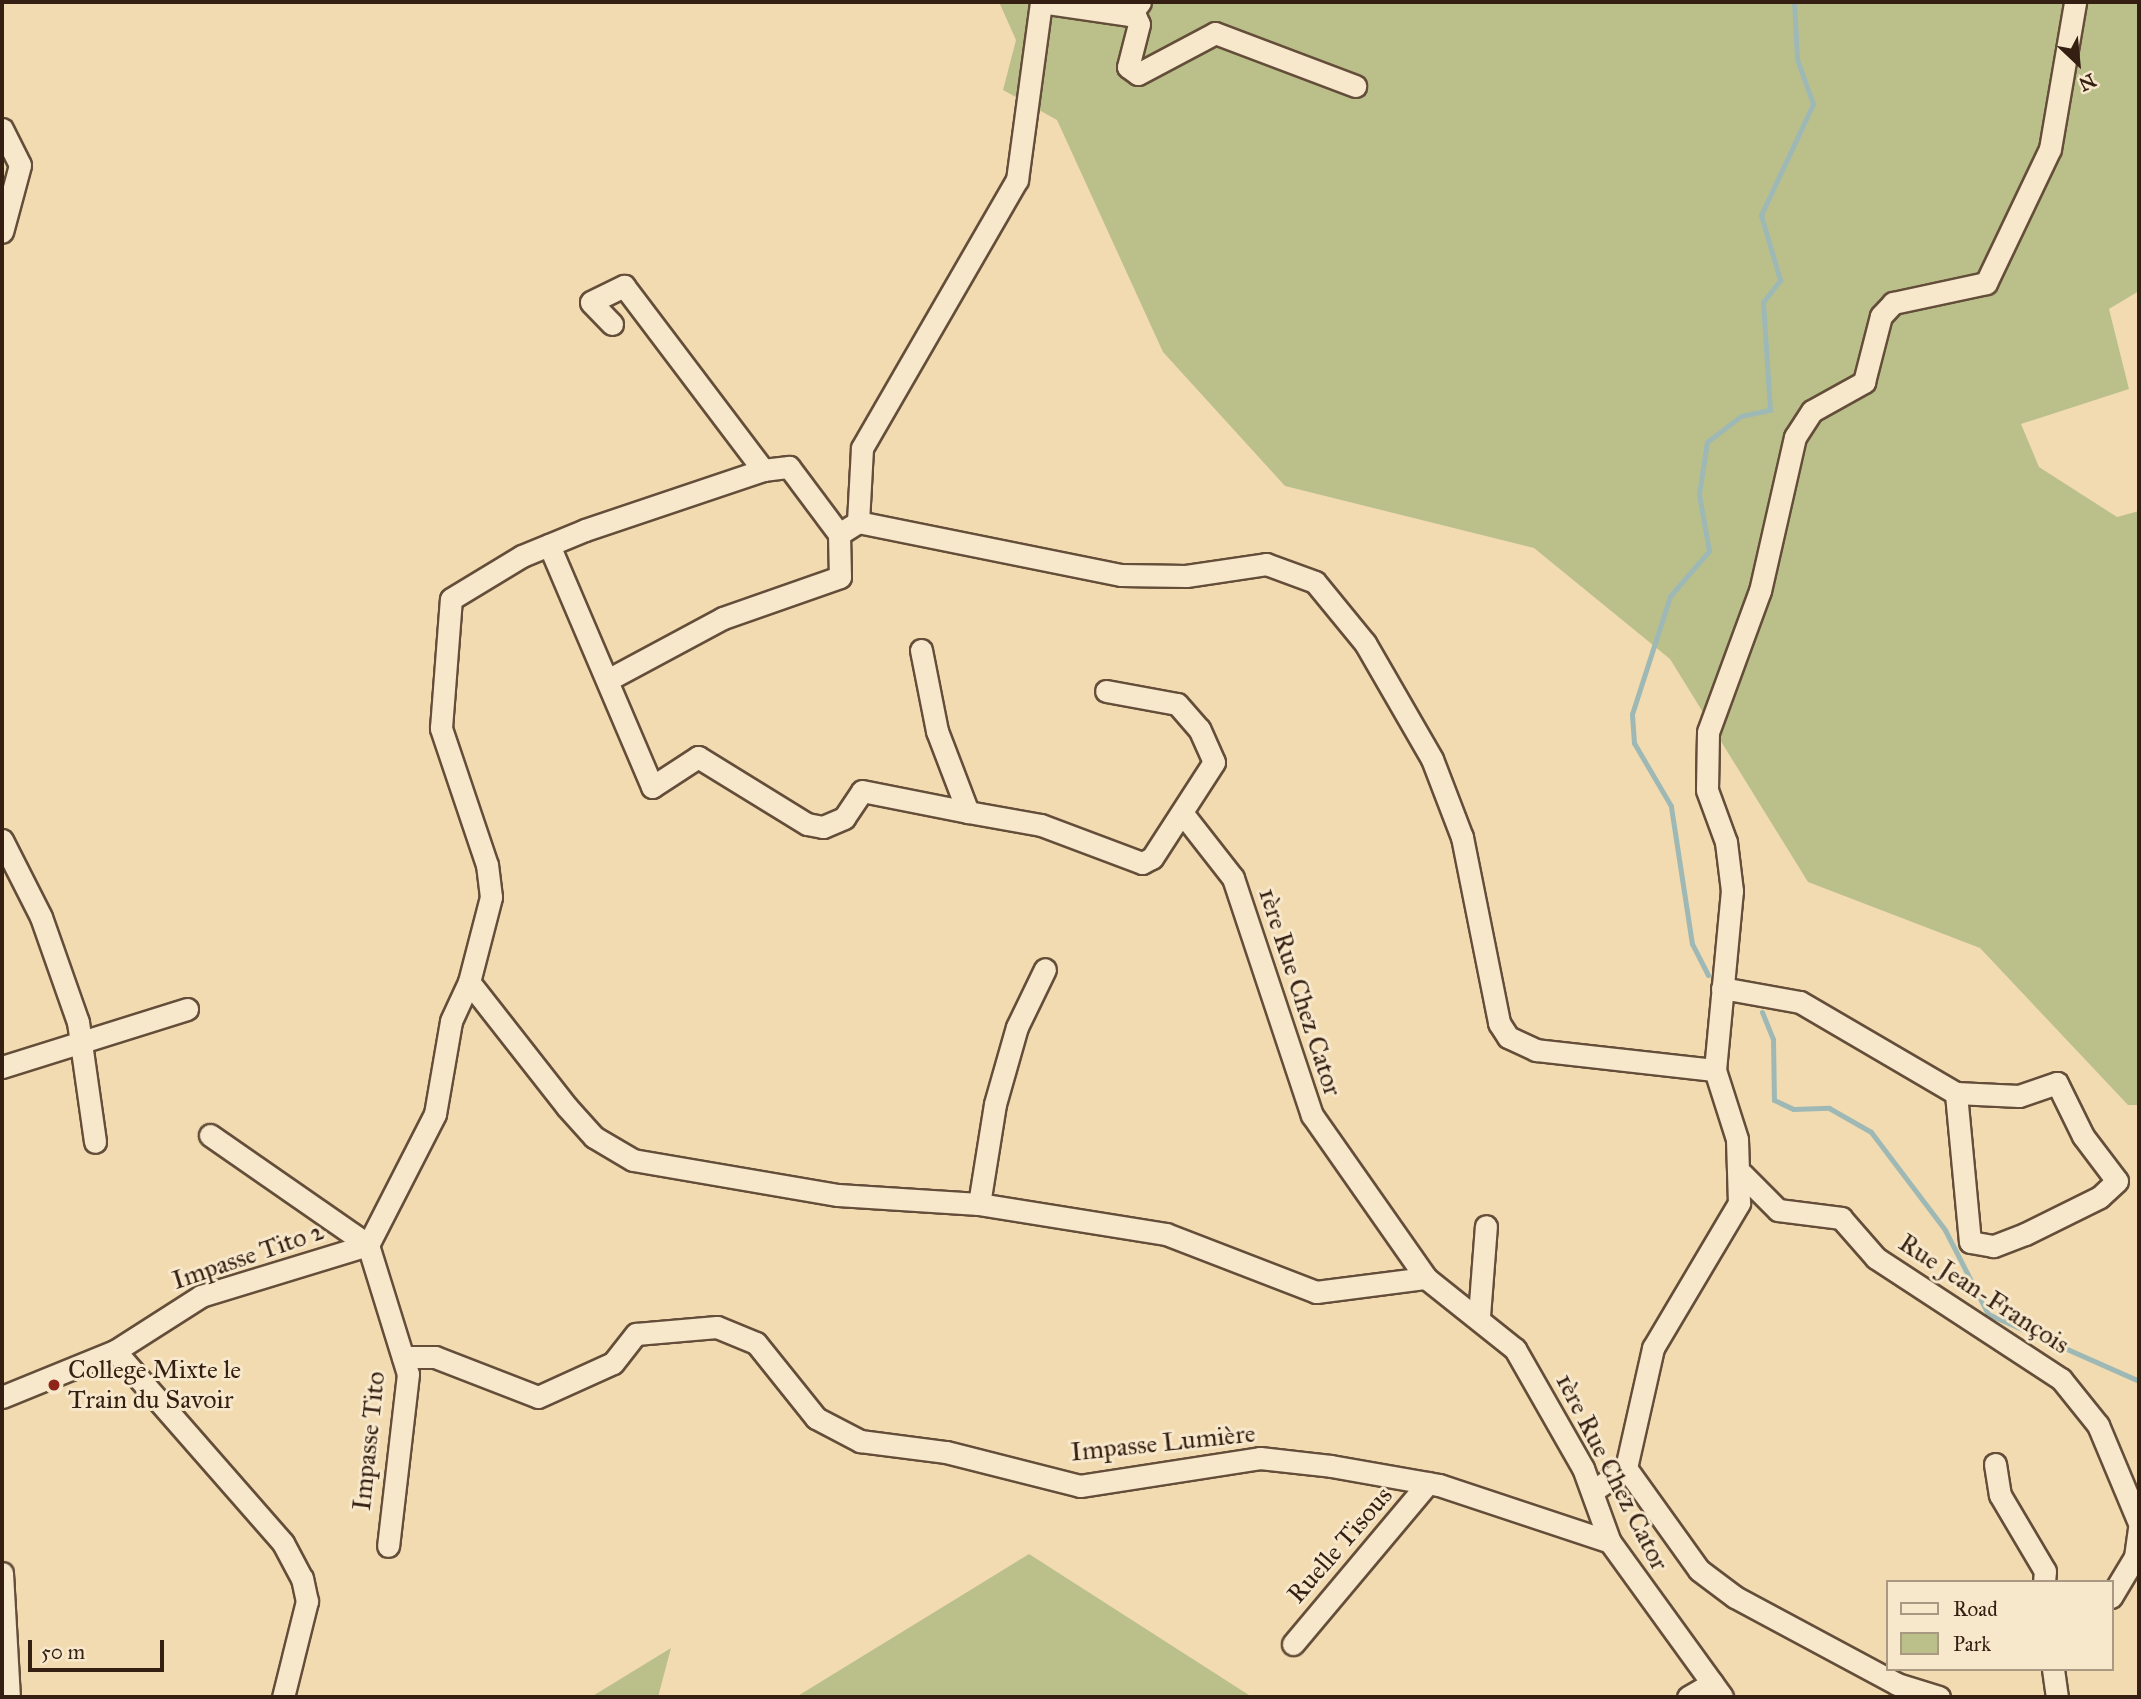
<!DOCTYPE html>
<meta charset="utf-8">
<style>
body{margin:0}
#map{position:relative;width:2141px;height:1699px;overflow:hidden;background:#f2dbb1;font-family:"IM FELL Great Primer",serif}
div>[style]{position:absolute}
.green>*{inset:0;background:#bbc08b}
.stream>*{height:5px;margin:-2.5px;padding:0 2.5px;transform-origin:2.5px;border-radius:2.5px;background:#9eb9b5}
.roads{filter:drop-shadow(2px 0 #644e3a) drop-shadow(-2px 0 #644e3a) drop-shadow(0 2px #644e3a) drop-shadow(0 -2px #644e3a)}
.minor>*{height:21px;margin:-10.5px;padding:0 10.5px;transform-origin:10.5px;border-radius:10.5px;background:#f7e8cc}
.dots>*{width:19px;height:19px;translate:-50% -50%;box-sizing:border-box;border:4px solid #f7e8cc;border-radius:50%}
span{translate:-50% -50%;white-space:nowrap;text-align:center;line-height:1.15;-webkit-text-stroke:6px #f7e8cc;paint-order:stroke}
.street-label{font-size:26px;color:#351f12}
.poi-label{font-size:26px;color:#351f12}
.left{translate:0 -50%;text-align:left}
.frame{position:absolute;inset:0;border:4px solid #351f12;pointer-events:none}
.legend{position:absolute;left:1886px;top:1580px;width:228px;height:91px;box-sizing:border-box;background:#f7e8cc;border:2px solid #a99882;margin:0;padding:9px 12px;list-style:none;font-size:21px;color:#351f12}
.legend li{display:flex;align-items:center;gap:14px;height:35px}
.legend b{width:35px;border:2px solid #a99882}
.north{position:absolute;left:2043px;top:28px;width:70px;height:70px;-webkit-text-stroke:5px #f7e8cc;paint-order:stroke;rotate:154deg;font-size:19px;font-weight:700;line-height:28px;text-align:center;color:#351f12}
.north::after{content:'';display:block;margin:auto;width:24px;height:32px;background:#351f12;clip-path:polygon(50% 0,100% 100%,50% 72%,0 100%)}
.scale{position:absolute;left:28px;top:1640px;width:136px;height:32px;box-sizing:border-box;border:4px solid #351f12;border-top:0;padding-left:9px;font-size:21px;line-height:24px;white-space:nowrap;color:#351f12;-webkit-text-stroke:5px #f7e8cc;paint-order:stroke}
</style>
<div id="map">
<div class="green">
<i style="clip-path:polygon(999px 2px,2139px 2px,2139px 291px,2109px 309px,2129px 389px,2021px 424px,2039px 467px,2117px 517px,2139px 511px,2139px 1105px,2128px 1105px,1980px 948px,1808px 882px,1670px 659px,1534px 548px,1285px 486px,1163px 352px,1057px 120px,1003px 90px,1016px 40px)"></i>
<i style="clip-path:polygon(1029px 1554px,1252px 1697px,796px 1697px,990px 1578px)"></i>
<i style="clip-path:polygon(671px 1648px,658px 1697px,591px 1697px)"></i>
</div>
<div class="stream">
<i style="left:1708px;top:975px;width:35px;rotate:-117deg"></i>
<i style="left:1692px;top:944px;width:140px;rotate:-98.7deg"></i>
<i style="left:1671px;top:806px;width:73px;rotate:-120.4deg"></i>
<i style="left:1634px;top:743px;width:29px;rotate:-94deg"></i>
<i style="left:1632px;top:714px;width:124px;rotate:-72.1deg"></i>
<i style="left:1670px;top:596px;width:60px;rotate:-49.1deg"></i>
<i style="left:1709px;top:551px;width:58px;rotate:-100deg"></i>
<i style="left:1699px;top:494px;width:53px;rotate:-81.3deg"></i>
<i style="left:1707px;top:442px;width:43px;rotate:-37.4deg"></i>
<i style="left:1741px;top:416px;width:30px;rotate:-12deg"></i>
<i style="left:1770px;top:410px;width:108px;rotate:-93.7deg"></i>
<i style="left:1763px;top:302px;width:28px;rotate:-52deg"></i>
<i style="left:1780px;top:280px;width:68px;rotate:-106.3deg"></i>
<i style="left:1761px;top:215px;width:123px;rotate:-64.9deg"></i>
<i style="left:1813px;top:104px;width:48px;rotate:-109.6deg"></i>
<i style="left:1797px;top:59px;width:57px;rotate:-93deg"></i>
<i style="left:1762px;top:1012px;width:29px;rotate:68deg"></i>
<i style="left:1773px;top:1039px;width:61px;rotate:89.1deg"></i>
<i style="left:1774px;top:1100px;width:21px;rotate:25deg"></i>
<i style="left:1793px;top:1109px;width:36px;rotate:-2deg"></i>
<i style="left:1829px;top:1108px;width:48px;rotate:29.7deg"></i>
<i style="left:1871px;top:1132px;width:123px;rotate:52.9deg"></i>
<i style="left:1945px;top:1230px;width:94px;rotate:62.9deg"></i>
<i style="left:1988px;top:1314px;width:165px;rotate:23.9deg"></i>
<i style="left:2139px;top:1341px;width:14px;rotate:90deg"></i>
</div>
<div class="roads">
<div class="minor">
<i style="left:1041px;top:2px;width:90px;rotate:8.3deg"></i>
<i style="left:1130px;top:15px;width:16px;rotate:-52deg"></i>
<i style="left:1134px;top:13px;width:12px;rotate:66deg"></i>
<i style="left:1139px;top:24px;width:44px;rotate:104.3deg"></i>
<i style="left:1128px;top:67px;width:12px;rotate:35deg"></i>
<i style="left:1138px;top:74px;width:87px;rotate:-28deg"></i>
<i style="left:1215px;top:33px;width:150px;rotate:20.7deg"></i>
<i style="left:2px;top:129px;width:40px;rotate:63.4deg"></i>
<i style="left:20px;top:165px;width:69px;rotate:105deg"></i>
<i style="left:612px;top:324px;width:30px;rotate:-134deg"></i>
<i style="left:591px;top:302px;width:37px;rotate:-26deg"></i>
<i style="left:624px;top:286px;width:231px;rotate:52.9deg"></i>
<i style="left:858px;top:522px;width:74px;rotate:-86.9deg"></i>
<i style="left:862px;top:448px;width:310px;rotate:-60deg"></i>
<i style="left:1017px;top:180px;width:180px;rotate:-82.3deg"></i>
<i style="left:839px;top:534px;width:22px;rotate:-32deg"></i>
<i style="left:858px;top:522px;width:268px;rotate:11.4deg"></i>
<i style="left:1121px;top:575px;width:65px;rotate:0.9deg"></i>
<i style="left:1186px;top:576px;width:81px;rotate:-8.5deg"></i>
<i style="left:1266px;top:564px;width:52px;rotate:20.2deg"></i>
<i style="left:1315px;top:582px;width:79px;rotate:50.7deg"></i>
<i style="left:1365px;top:643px;width:134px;rotate:60deg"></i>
<i style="left:1432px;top:759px;width:84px;rotate:69deg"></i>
<i style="left:1462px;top:837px;width:190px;rotate:78.7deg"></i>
<i style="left:1499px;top:1023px;width:17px;rotate:57deg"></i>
<i style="left:1508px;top:1037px;width:31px;rotate:25deg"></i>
<i style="left:1536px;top:1050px;width:180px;rotate:6.4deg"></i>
<i style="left:549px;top:545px;width:263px;rotate:66.9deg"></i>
<i style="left:652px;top:787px;width:55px;rotate:-33.1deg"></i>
<i style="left:698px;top:757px;width:128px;rotate:31.6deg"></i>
<i style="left:807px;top:824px;width:16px;rotate:11deg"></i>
<i style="left:823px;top:827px;width:23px;rotate:-23deg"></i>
<i style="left:844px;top:818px;width:32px;rotate:-56deg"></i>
<i style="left:862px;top:791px;width:108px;rotate:11.2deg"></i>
<i style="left:921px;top:650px;width:83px;rotate:78.8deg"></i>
<i style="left:937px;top:731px;width:87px;rotate:69.1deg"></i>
<i style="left:968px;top:812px;width:74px;rotate:10.1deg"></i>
<i style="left:1041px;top:825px;width:108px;rotate:20.6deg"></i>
<i style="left:1142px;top:863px;width:11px;rotate:-27deg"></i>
<i style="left:1152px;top:858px;width:114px;rotate:-57.1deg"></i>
<i style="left:1214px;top:762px;width:36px;rotate:-114deg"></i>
<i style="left:1199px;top:729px;width:33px;rotate:-131deg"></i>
<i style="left:1177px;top:704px;width:72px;rotate:-169.6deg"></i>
<i style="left:1183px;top:814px;width:81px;rotate:52deg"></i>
<i style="left:1233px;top:878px;width:250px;rotate:71.6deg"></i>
<i style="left:1312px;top:1115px;width:199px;rotate:55deg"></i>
<i style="left:1426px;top:1278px;width:114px;rotate:38.6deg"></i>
<i style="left:1515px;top:1349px;width:137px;rotate:60.3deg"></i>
<i style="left:1583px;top:1468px;width:79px;rotate:70deg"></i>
<i style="left:1610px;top:1542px;width:191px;rotate:54.1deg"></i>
<i style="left:2px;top:840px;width:86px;rotate:63.1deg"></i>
<i style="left:41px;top:917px;width:111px;rotate:70.6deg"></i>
<i style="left:78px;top:1022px;width:121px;rotate:81.9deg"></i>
<i style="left:469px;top:982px;width:159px;rotate:51.9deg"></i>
<i style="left:567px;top:1107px;width:40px;rotate:48deg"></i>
<i style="left:594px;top:1137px;width:45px;rotate:30.5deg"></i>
<i style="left:633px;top:1160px;width:208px;rotate:9.7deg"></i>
<i style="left:838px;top:1195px;width:141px;rotate:3.7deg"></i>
<i style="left:979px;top:1204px;width:189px;rotate:9.1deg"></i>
<i style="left:1166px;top:1234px;width:161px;rotate:21.1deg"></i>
<i style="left:1316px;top:1292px;width:111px;rotate:-7.3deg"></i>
<i style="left:1722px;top:988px;width:79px;rotate:10.2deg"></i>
<i style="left:1800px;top:1002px;width:181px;rotate:30.3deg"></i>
<i style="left:1956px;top:1093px;width:63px;rotate:2.7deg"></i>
<i style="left:2019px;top:1096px;width:40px;rotate:-18.9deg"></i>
<i style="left:2057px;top:1083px;width:59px;rotate:63.9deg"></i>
<i style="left:2083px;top:1136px;width:56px;rotate:52.9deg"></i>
<i style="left:2117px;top:1181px;width:23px;rotate:137deg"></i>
<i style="left:2100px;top:1197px;width:84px;rotate:153.7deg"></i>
<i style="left:2025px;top:1234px;width:34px;rotate:159deg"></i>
<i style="left:1993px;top:1246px;width:23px;rotate:-170deg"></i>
<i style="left:1970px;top:1242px;width:150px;rotate:-95.4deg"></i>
<i style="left:2px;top:1067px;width:194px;rotate:-17.4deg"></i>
<i style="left:210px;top:1135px;width:193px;rotate:34.8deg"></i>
<i style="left:368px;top:1245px;width:135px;rotate:72.8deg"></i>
<i style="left:408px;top:1374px;width:173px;rotate:96.6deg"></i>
<i style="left:1742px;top:1174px;width:51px;rotate:45deg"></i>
<i style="left:1778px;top:1210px;width:64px;rotate:7.2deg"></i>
<i style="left:1841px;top:1218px;width:53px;rotate:48.8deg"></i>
<i style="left:1876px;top:1258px;width:221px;rotate:33.2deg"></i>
<i style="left:2061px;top:1379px;width:59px;rotate:51.2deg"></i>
<i style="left:2098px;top:1425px;width:106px;rotate:67.3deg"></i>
<i style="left:979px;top:1204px;width:101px;rotate:-80.9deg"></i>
<i style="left:995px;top:1104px;width:80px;rotate:-74.1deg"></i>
<i style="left:1017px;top:1027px;width:64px;rotate:-64.2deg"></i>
<i style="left:1479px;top:1316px;width:90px;rotate:-85.6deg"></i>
<i style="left:115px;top:1351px;width:255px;rotate:48.8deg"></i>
<i style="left:283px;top:1543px;width:40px;rotate:62deg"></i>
<i style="left:302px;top:1578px;width:24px;rotate:78deg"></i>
<i style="left:307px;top:1601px;width:99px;rotate:104deg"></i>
<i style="left:403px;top:1357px;width:32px"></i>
<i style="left:435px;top:1357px;width:110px;rotate:21.2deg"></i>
<i style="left:538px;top:1397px;width:82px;rotate:-24.4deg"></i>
<i style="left:613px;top:1363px;width:37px;rotate:-52deg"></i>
<i style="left:636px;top:1334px;width:81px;rotate:-4.9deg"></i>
<i style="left:717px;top:1327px;width:42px;rotate:22.3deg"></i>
<i style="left:756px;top:1343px;width:96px;rotate:51.3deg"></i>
<i style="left:816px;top:1418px;width:50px;rotate:27.6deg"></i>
<i style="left:860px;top:1441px;width:87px;rotate:7.3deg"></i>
<i style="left:946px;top:1452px;width:138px;rotate:14.2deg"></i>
<i style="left:1080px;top:1486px;width:182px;rotate:-8.8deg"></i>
<i style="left:1260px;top:1458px;width:71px;rotate:6.4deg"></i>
<i style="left:1331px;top:1466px;width:110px;rotate:10deg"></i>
<i style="left:1439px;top:1485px;width:180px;rotate:18.4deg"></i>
<i style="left:2px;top:1397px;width:122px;rotate:-22.2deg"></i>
<i style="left:115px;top:1351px;width:102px;rotate:-32.6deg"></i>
<i style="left:201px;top:1296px;width:175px;rotate:-17deg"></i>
<i style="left:368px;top:1245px;width:147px;rotate:-62.9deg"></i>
<i style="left:435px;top:1114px;width:94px;rotate:-80.2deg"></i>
<i style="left:451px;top:1021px;width:43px;rotate:-65.2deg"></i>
<i style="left:469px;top:982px;width:88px;rotate:-75.5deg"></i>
<i style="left:491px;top:897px;width:32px;rotate:-97deg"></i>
<i style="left:487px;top:865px;width:145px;rotate:-108.6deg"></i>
<i style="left:441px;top:728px;width:129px;rotate:-85.6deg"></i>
<i style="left:451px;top:599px;width:83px;rotate:-31.2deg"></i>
<i style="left:522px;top:556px;width:68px;rotate:-22.4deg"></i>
<i style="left:585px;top:530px;width:188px;rotate:-18.6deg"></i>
<i style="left:763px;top:470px;width:26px;rotate:-7deg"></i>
<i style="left:789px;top:467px;width:84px;rotate:53.3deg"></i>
<i style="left:839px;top:534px;width:43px;rotate:88.7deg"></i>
<i style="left:840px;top:577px;width:124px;rotate:160.7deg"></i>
<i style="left:723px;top:618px;width:129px;rotate:151.8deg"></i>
<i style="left:1995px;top:1464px;width:31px;rotate:81deg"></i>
<i style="left:2000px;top:1495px;width:88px;rotate:59.4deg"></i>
<i style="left:2045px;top:1571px;width:11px;rotate:95deg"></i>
<i style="left:1626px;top:1468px;width:125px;rotate:54.4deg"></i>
<i style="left:1699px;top:1570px;width:45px;rotate:36.9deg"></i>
<i style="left:1735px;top:1597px;width:184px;rotate:28.2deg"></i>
<i style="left:1897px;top:1684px;width:44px;rotate:17.2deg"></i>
<i style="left:1593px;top:1491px;width:40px;rotate:-34.9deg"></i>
<i style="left:1626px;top:1468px;width:123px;rotate:-77.3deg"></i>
<i style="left:1653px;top:1348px;width:169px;rotate:-59.3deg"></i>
<i style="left:1739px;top:1203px;width:64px;rotate:-91.8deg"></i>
<i style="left:1737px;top:1139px;width:72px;rotate:-107.7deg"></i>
<i style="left:1715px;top:1070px;width:180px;rotate:-84.6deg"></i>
<i style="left:1732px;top:891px;width:49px;rotate:-97deg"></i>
<i style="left:1726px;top:842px;width:55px;rotate:-110.1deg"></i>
<i style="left:1707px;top:790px;width:58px;rotate:-89deg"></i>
<i style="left:1708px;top:732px;width:150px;rotate:-69.8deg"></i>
<i style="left:1760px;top:591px;width:158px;rotate:-77.2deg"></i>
<i style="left:1795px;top:437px;width:31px;rotate:-57deg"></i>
<i style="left:1812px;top:411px;width:60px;rotate:-29.1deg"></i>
<i style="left:1864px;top:382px;width:68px;rotate:-75.6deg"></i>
<i style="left:1881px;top:316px;width:18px;rotate:-47deg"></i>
<i style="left:1893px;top:303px;width:95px;rotate:-12.1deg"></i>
<i style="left:1986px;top:283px;width:148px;rotate:-64.5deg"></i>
<i style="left:2050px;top:149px;width:149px;rotate:-80.3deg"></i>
<i style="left:2px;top:1573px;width:124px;rotate:86.8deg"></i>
<i style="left:2111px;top:1597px;width:47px;rotate:-59deg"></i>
<i style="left:2135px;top:1557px;width:29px;rotate:-82deg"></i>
<i style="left:1293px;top:1644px;width:210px;rotate:-50deg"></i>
<i style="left:2053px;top:1669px;width:28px;rotate:82deg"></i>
<i style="left:1688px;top:1697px;width:28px;rotate:-30deg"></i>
</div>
</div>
<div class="dots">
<i style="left:54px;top:1385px;background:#8f2418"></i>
</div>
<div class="street-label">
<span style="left:1300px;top:992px;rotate:72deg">1ère Rue Chez Cator</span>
<span style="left:248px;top:1256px;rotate:-19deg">Impasse Tito 2</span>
<span style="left:1984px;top:1294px;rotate:33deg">Rue Jean-François</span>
<span style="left:369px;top:1441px;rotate:-84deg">Impasse Tito</span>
<span style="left:1163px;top:1443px;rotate:-6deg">Impasse Lumière</span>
<span style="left:1612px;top:1472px;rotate:63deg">1ère Rue Chez Cator</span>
<span style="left:1340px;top:1545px;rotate:-49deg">Ruelle Tisous</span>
</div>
<div class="poi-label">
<span class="left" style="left:68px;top:1385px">College Mixte le<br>Train du Savoir</span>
</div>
<div class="frame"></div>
<ul class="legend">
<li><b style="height:9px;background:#f7e8cc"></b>Road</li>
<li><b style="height:19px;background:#bbc08b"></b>Park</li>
</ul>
<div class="north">N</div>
<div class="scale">50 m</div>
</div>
